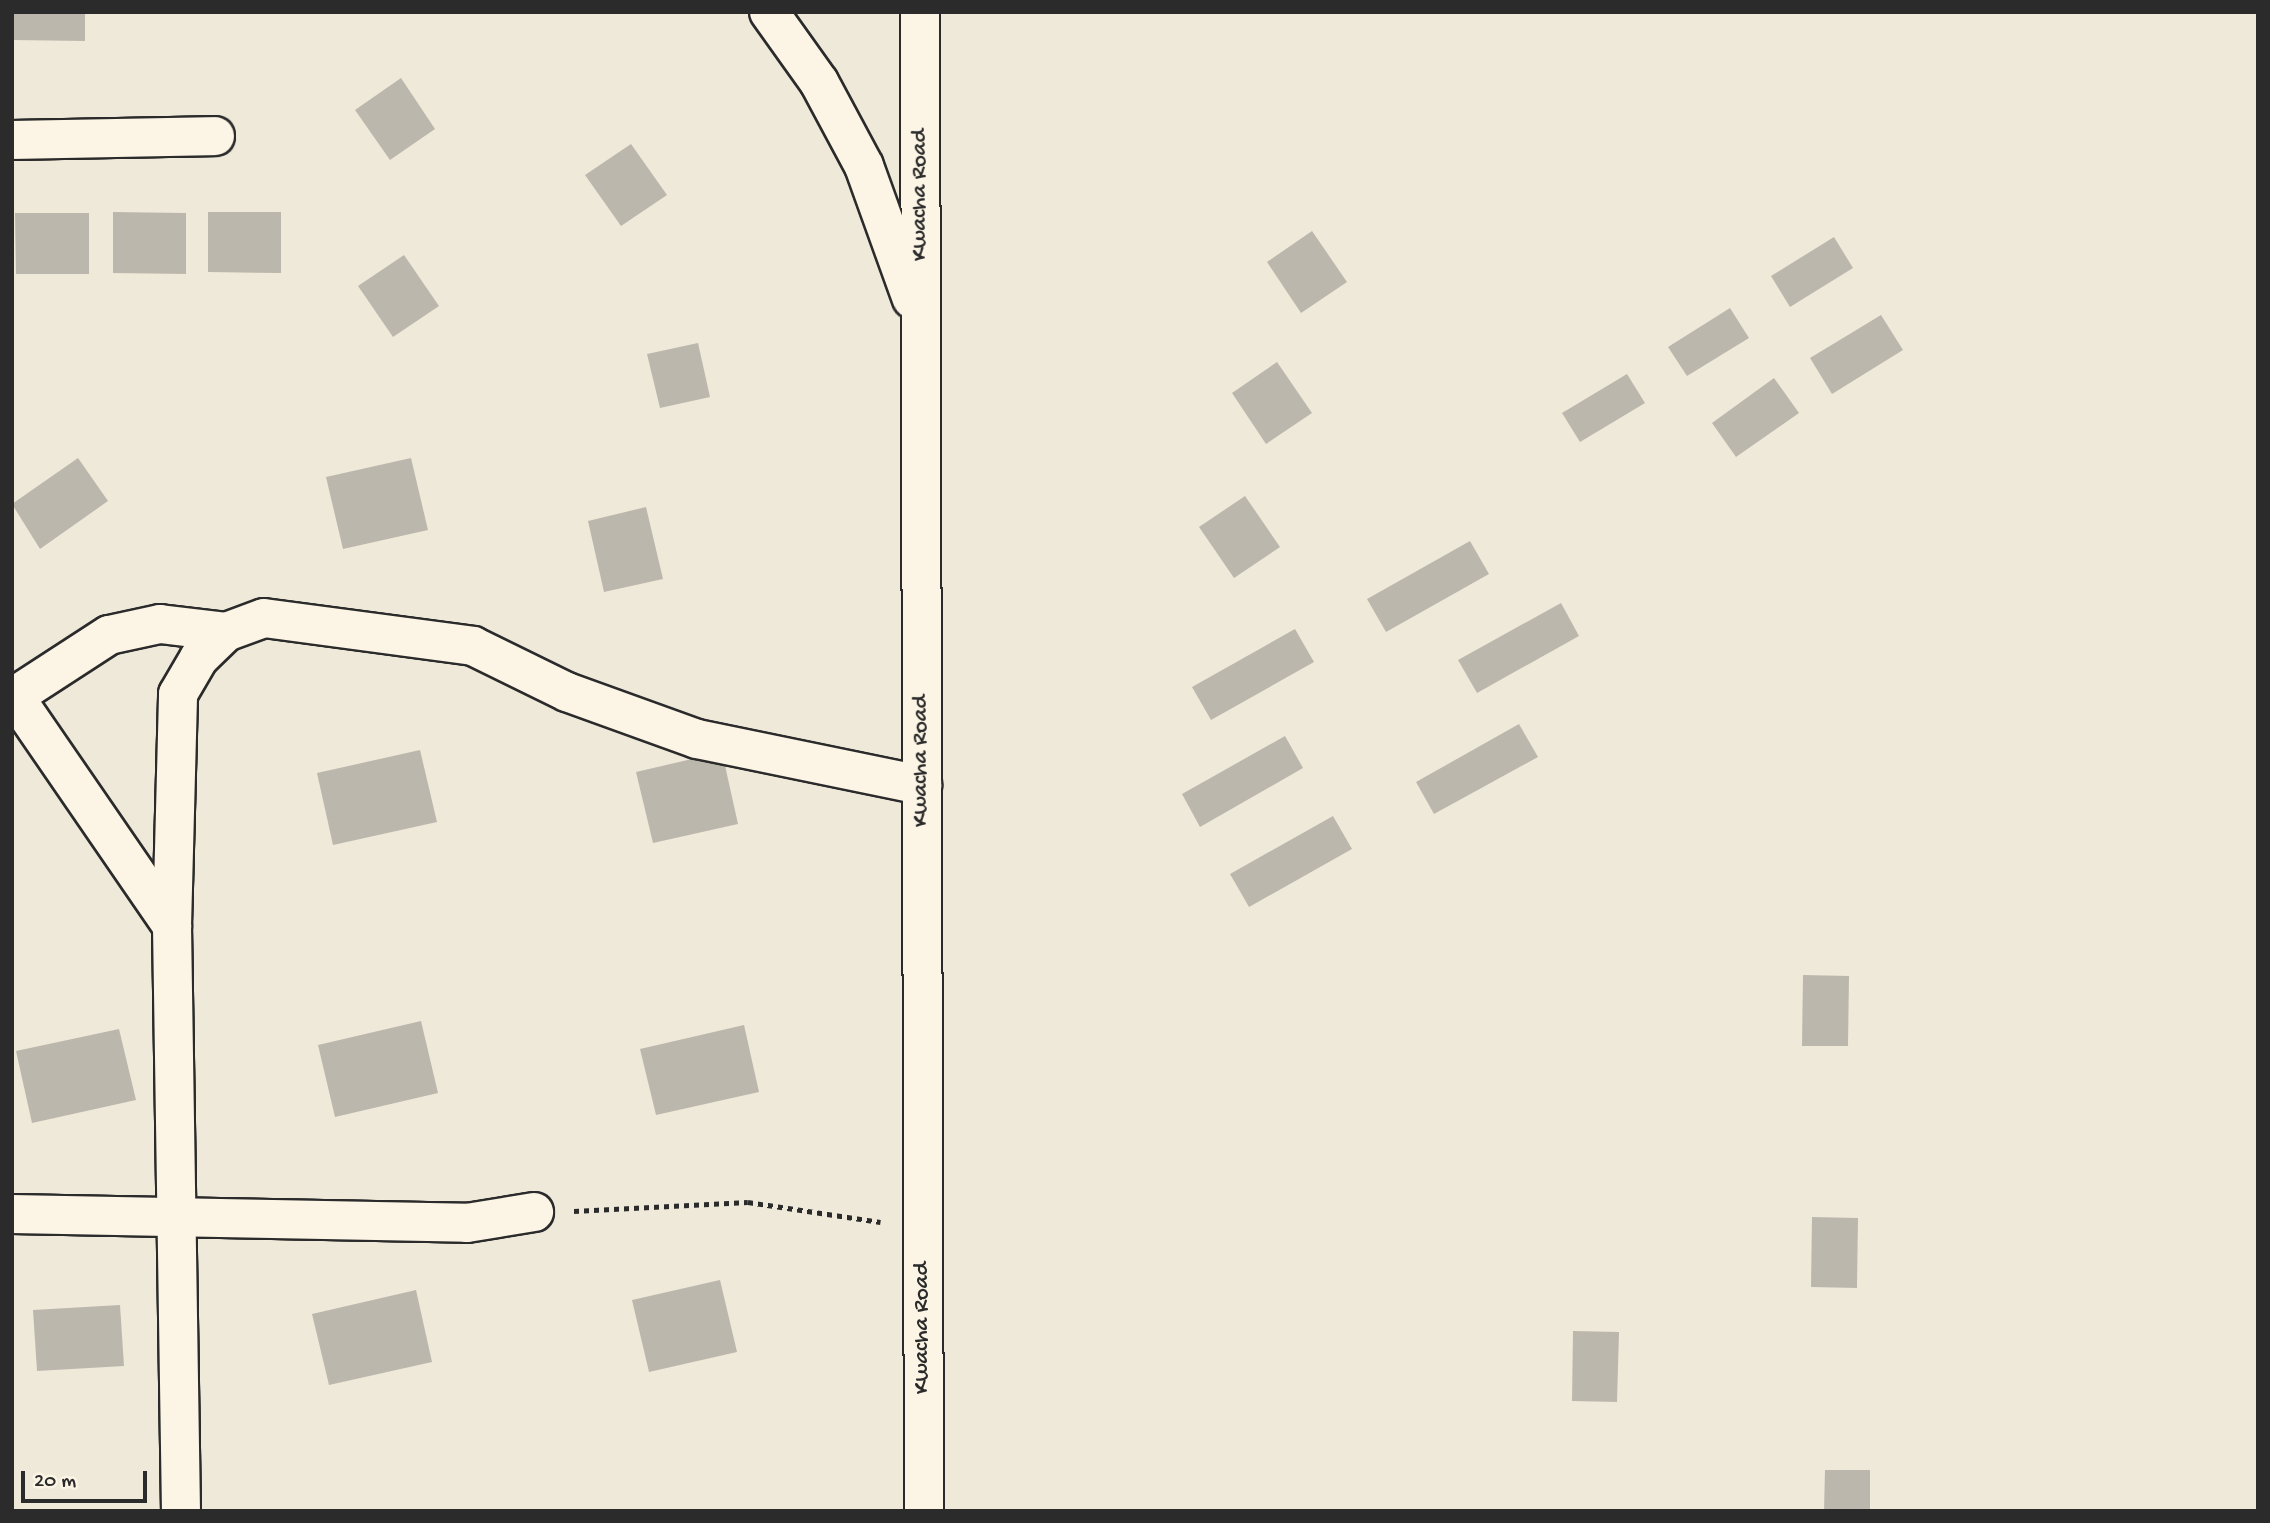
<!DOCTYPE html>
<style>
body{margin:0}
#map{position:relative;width:2270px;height:1523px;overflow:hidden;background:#efe9da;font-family:"Gochi Hand",sans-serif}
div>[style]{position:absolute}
.building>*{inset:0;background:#bcb7ac}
.path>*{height:4.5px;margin-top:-2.25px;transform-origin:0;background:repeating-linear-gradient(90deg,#2b2b2b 0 5px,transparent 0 10px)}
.roads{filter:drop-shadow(2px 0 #2b2b2b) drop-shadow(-2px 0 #2b2b2b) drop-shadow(0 2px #2b2b2b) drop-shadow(0 -2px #2b2b2b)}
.minor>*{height:38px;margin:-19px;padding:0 19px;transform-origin:19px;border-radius:19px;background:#fcf5e5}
.secondary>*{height:38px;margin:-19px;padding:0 19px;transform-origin:19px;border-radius:19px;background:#fcf5e5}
span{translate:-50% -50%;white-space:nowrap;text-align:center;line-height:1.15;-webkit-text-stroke:5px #fcf5e5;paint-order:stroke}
.street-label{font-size:23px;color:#2b2b2b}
.frame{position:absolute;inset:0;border:14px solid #2b2b2b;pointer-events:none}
.scale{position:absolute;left:21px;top:1471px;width:126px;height:32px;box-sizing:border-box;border:4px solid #2b2b2b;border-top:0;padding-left:9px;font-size:21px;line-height:24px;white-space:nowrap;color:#2b2b2b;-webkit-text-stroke:5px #fcf5e5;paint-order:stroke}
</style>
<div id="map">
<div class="building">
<i style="clip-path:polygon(12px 12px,85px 12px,85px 41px,12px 40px)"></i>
<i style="clip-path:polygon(401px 78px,435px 129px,390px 160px,355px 110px)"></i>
<i style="clip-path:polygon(631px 144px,667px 195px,621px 226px,585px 175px)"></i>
<i style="clip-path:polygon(113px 212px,186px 213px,186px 274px,113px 273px)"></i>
<i style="clip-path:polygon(208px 212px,281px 212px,281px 273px,208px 272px)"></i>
<i style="clip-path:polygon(15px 213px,89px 213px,89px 274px,16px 274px)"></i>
<i style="clip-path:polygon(1312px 231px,1347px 282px,1301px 313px,1267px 262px)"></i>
<i style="clip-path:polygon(1834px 237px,1853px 268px,1790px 307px,1771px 276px)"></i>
<i style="clip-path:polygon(404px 255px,439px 306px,393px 337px,358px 286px)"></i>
<i style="clip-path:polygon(1730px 308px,1749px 338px,1687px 376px,1668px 347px)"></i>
<i style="clip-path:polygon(1881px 315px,1903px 350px,1832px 394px,1810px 358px)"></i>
<i style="clip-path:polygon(698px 343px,710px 397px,660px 408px,647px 354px)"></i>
<i style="clip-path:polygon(1277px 362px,1312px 413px,1266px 444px,1232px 393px)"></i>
<i style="clip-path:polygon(1627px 374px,1645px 403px,1580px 442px,1562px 413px)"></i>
<i style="clip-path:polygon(1774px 378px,1799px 413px,1736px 457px,1712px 423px)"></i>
<i style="clip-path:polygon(78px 458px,108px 501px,40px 549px,12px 504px)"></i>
<i style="clip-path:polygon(411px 458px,428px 530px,343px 549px,326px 477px)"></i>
<i style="clip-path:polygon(1245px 496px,1280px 547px,1234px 578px,1199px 527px)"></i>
<i style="clip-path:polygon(646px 507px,663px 579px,604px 592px,588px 521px)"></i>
<i style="clip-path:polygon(1470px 541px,1489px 574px,1386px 632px,1367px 599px)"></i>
<i style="clip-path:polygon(1561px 603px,1579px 636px,1477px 693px,1458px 660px)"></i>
<i style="clip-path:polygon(1295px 629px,1314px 662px,1211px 720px,1192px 687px)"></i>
<i style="clip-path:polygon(1519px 724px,1538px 757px,1434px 814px,1416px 782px)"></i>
<i style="clip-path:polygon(1285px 736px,1303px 768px,1200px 827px,1182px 794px)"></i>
<i style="clip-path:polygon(420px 750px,437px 822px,333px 845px,317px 773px)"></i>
<i style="clip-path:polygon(722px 752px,738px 824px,653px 843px,636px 772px)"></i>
<i style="clip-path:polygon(1333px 816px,1352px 849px,1249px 907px,1230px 874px)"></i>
<i style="clip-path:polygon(1803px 975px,1849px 976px,1848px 1046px,1802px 1046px)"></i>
<i style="clip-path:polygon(421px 1021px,438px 1093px,335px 1117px,318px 1045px)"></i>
<i style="clip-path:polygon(744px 1025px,759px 1092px,656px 1115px,640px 1049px)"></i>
<i style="clip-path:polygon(119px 1029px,136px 1100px,32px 1123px,16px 1051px)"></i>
<i style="clip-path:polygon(1812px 1217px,1858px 1218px,1857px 1288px,1811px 1287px)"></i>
<i style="clip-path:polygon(720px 1280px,737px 1352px,649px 1372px,632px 1300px)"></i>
<i style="clip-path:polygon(416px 1290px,432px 1362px,329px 1385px,312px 1314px)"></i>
<i style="clip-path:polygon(120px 1305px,124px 1366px,37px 1371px,33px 1310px)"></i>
<i style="clip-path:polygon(1573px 1331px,1619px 1332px,1617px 1402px,1572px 1401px)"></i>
<i style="clip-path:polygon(1825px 1470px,1870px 1470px,1870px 1511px,1824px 1511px)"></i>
</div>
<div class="path">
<i style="left:574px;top:1211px;width:174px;rotate:-3deg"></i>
<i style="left:748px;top:1202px;width:134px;rotate:8.6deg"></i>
</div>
<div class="roads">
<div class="minor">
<i style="left:12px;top:140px;width:203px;rotate:-1.1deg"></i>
<i style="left:12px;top:693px;width:283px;rotate:55.5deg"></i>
<i style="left:172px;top:926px;width:585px;rotate:89.12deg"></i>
<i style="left:15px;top:696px;width:112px;rotate:-33deg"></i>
<i style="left:109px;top:635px;width:52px;rotate:-12.2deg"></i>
<i style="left:160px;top:624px;width:66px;rotate:6.9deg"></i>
<i style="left:172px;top:926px;width:232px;rotate:-88.5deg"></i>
<i style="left:178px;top:694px;width:42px;rotate:-59.7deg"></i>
<i style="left:199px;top:658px;width:37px;rotate:-44deg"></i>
<i style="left:226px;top:632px;width:40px;rotate:-20.2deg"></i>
<i style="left:264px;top:618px;width:211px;rotate:7.6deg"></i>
<i style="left:473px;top:646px;width:105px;rotate:26.1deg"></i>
<i style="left:567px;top:692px;width:138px;rotate:19.9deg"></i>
<i style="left:697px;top:739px;width:230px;rotate:11.6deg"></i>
<i style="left:12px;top:1214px;width:455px;rotate:1.1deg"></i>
<i style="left:467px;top:1223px;width:68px;rotate:-9.3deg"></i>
</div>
<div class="secondary">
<i style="left:769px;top:12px;width:86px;rotate:54.5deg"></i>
<i style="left:819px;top:82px;width:95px;rotate:61.8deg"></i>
<i style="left:864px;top:166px;width:141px;rotate:70.2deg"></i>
<i style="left:920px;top:12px;width:1499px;rotate:89.85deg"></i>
</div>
</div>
<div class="street-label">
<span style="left:921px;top:195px;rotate:-90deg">Kwacha Road</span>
<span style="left:922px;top:761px;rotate:-90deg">Kwacha Road</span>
<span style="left:923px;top:1328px;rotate:-90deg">Kwacha Road</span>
</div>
<div class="frame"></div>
<div class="scale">20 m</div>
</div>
